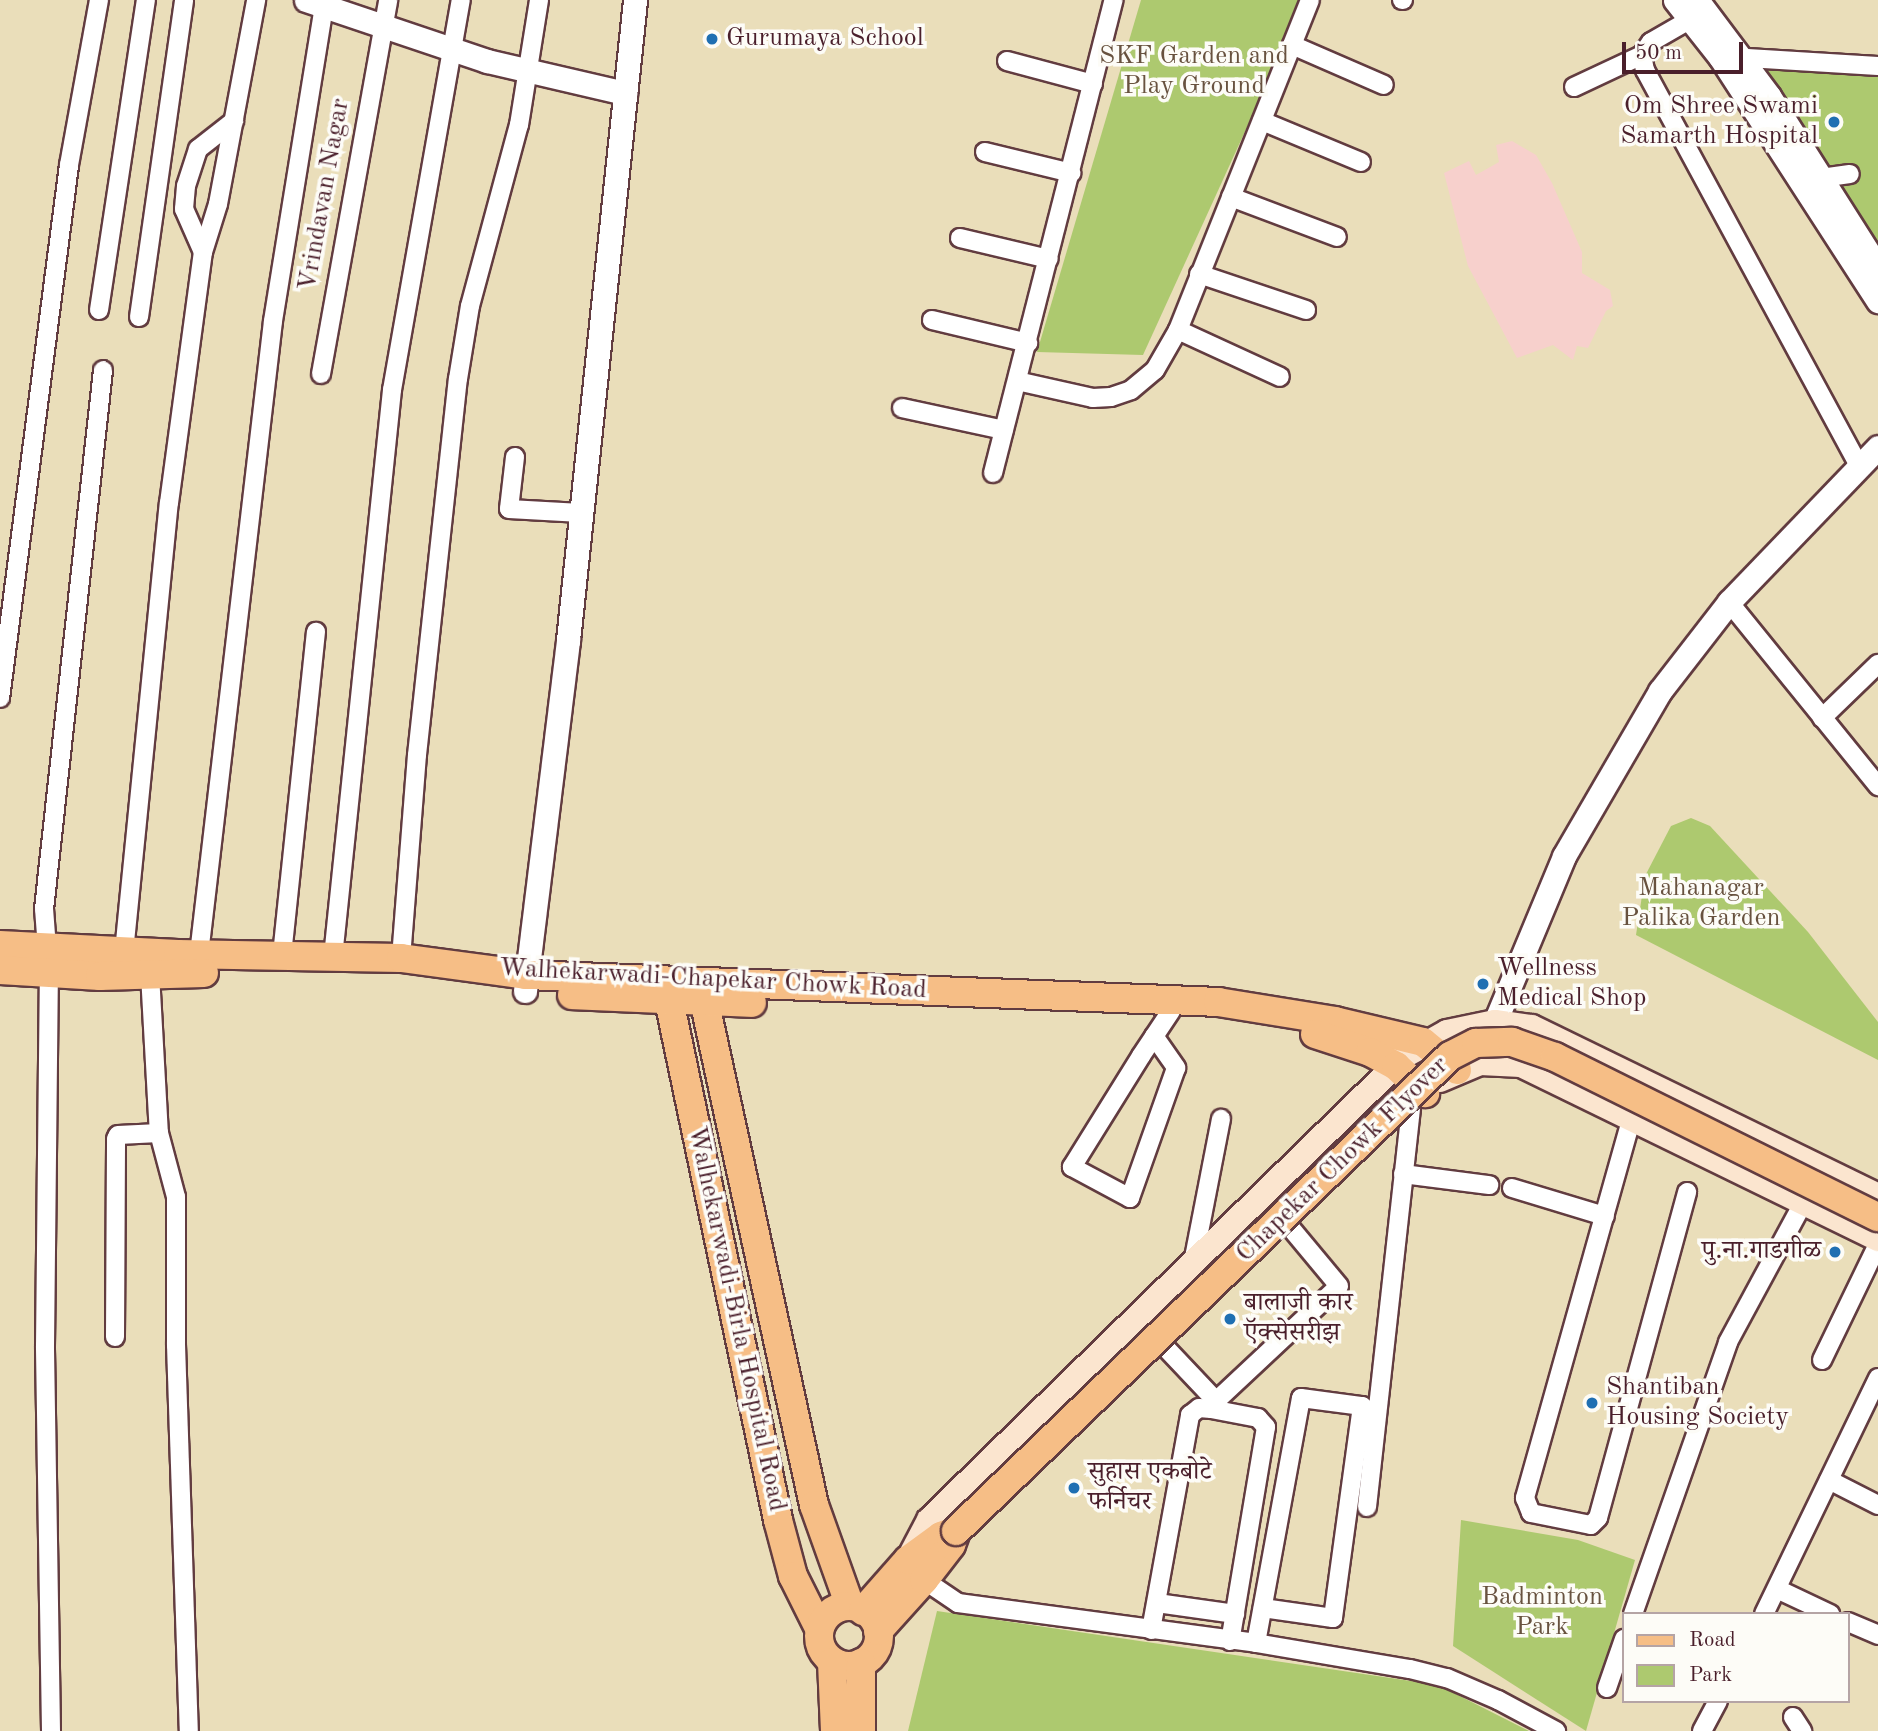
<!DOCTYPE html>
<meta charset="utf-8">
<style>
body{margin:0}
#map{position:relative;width:1878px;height:1731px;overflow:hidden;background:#eadeba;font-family:"Old Standard TT","Noto Serif Devanagari",serif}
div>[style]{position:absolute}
.built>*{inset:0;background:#f7d0cc}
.green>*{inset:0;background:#adc96f}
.roads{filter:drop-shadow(2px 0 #623c40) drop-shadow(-2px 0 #623c40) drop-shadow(0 2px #623c40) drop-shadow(0 -2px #623c40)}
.minor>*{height:18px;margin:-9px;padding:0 9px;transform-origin:9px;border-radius:9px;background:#fff}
.tertiary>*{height:23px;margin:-11.5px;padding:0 11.5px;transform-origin:11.5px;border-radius:11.5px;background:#fff}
.secondary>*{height:24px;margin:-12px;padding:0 12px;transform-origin:12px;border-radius:12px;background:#fbe5cf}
.primary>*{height:28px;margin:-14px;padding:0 14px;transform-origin:14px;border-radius:14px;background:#f6be86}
.primary>.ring{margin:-14px;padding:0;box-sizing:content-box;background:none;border:28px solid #f6be86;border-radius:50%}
.bridges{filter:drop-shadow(2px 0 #623c40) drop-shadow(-2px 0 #623c40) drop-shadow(0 2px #623c40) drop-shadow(0 -2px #623c40)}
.primary-bridge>*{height:28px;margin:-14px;padding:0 14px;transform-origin:14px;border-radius:14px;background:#f6be86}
.dots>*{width:19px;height:19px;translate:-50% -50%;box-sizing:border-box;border:4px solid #fdfcf7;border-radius:50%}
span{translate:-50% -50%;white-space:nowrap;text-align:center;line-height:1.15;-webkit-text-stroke:7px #fdfcf7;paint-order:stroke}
.poi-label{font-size:26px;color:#4a1f2b}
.left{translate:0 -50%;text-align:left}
.right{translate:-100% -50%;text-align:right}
.park-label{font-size:26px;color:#68523f}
.street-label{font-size:26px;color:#4a1f2b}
.legend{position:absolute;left:1622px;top:1612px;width:228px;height:91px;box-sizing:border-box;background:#fdfcf7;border:2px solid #b5a4a5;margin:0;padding:9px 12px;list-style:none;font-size:21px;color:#4a1f2b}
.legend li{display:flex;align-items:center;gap:14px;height:35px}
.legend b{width:35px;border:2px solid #b5a4a5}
.scale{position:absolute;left:1622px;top:42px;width:121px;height:32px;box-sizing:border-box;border:4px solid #4a1f2b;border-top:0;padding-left:9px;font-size:21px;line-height:24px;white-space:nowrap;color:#4a1f2b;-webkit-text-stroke:5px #fdfcf7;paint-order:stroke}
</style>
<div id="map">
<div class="built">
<i style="clip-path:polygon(1512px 141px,1536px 155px,1552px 183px,1582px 252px,1582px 273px,1610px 290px,1613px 306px,1606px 311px,1588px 348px,1577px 346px,1573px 360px,1553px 345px,1517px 358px,1468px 266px,1444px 173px,1469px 161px,1476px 175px,1499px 162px,1496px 145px)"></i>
</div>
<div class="green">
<i style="clip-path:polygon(1141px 0,1305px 0,1143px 355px,1037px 352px)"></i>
<i style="clip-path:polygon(1753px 60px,1878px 68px,1878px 247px)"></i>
<i style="clip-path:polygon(1691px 818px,1710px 826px,1808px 932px,1878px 1022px,1878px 1060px,1636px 935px,1645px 876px,1671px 826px)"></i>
<i style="clip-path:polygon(1461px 1520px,1578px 1540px,1635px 1560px,1586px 1731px,1453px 1646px)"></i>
<i style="clip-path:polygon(937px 1611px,1438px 1685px,1529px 1731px,908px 1731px)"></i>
</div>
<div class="roads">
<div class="minor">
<i style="left:1402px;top:0;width:1px"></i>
<i style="left:1691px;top:19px;width:46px;rotate:150.1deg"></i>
<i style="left:1651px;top:42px;width:16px;rotate:125deg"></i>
<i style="left:1642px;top:55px;width:15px;rotate:79deg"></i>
<i style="left:1645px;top:70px;width:450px;rotate:61.6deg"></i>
<i style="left:1292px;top:45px;width:100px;rotate:23.5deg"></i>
<i style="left:1731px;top:57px;width:147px;rotate:3.5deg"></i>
<i style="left:1007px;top:61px;width:89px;rotate:15deg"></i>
<i style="left:1574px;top:87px;width:75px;rotate:-25.2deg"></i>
<i style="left:1262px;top:121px;width:107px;rotate:22.5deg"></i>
<i style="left:985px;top:152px;width:89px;rotate:13.7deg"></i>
<i style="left:1821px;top:178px;width:29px;rotate:-8deg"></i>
<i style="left:1231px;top:197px;width:113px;rotate:20.7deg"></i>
<i style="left:960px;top:238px;width:91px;rotate:13.3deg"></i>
<i style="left:203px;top:252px;width:50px;rotate:-72.6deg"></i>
<i style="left:218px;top:204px;width:208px;rotate:-79.4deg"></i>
<i style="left:1199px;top:274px;width:113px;rotate:18.6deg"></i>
<i style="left:99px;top:310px;width:314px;rotate:-81.4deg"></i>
<i style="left:139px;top:317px;width:320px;rotate:-81.9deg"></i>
<i style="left:932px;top:320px;width:99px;rotate:13.5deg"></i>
<i style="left:1178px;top:330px;width:112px;rotate:24.7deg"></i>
<i style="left:321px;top:374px;width:380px;rotate:-79.8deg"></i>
<i style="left:1017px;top:381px;width:78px;rotate:12.6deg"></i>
<i style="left:1093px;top:398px;width:18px;rotate:-3deg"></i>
<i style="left:1111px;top:397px;width:21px;rotate:-19deg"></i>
<i style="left:1131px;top:390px;width:31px;rotate:-40deg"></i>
<i style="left:1155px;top:370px;width:46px;rotate:-60.1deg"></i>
<i style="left:1178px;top:330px;width:355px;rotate:-68.2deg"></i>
<i style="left:902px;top:408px;width:104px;rotate:12.2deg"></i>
<i style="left:515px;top:457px;width:52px;rotate:96.6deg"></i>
<i style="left:509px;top:509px;width:72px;rotate:3.2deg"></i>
<i style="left:993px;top:473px;width:488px;rotate:-75.7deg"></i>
<i style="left:1729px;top:602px;width:237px;rotate:51deg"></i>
<i style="left:0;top:698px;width:537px;rotate:-82.62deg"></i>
<i style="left:69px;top:165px;width:168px;rotate:-79.7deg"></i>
<i style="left:1822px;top:718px;width:78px;rotate:-44deg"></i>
<i style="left:124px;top:952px;width:451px;rotate:-84.3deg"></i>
<i style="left:169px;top:503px;width:253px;rotate:-82.3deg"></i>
<i style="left:203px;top:252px;width:47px;rotate:-113.8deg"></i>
<i style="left:184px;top:209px;width:23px;rotate:-85deg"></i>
<i style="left:186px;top:186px;width:39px;rotate:-72deg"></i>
<i style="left:198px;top:149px;width:46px;rotate:-37.9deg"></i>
<i style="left:199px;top:954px;width:637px;rotate:-83.33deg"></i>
<i style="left:273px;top:321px;width:319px;rotate:-80.8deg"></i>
<i style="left:282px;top:955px;width:325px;rotate:-84deg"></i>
<i style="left:333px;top:957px;width:570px;rotate:-84.06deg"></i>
<i style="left:392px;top:390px;width:396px;rotate:-80deg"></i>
<i style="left:401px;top:958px;width:204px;rotate:-85.5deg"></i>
<i style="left:417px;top:755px;width:378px;rotate:-83.8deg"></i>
<i style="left:458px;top:379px;width:74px;rotate:-80.7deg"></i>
<i style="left:470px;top:306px;width:188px;rotate:-74.9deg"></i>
<i style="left:519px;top:125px;width:127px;rotate:-80.9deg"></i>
<i style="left:150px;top:974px;width:159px;rotate:86.8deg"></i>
<i style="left:159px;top:1133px;width:66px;rotate:75.1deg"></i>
<i style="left:176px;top:1197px;width:148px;rotate:90deg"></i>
<i style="left:176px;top:1345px;width:386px;rotate:88.1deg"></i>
<i style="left:1154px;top:1036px;width:39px;rotate:55deg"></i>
<i style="left:1176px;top:1068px;width:138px;rotate:109.5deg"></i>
<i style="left:1130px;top:1198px;width:66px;rotate:-151.9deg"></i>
<i style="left:1072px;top:1167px;width:131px;rotate:-58.1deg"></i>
<i style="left:1141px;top:1056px;width:54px;rotate:-56.3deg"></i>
<i style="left:1632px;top:1117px;width:396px;rotate:105.7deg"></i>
<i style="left:1525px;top:1498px;width:16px;rotate:68deg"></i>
<i style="left:1531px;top:1513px;width:61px;rotate:11.3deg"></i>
<i style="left:1591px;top:1525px;width:10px;rotate:-45deg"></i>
<i style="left:1598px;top:1518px;width:338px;rotate:-74.7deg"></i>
<i style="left:1403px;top:1174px;width:87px;rotate:7.3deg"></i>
<i style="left:1512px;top:1188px;width:97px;rotate:16.8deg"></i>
<i style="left:1193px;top:1263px;width:147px;rotate:-79deg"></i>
<i style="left:115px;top:1337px;width:198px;rotate:-89.7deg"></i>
<i style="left:116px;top:1139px;width:4px;rotate:-63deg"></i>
<i style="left:118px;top:1135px;width:41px;rotate:-2.8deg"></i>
<i style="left:1165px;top:1347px;width:74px;rotate:46.6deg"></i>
<i style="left:1216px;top:1401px;width:168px;rotate:-43.1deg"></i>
<i style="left:1339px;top:1286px;width:78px;rotate:-129.8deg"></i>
<i style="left:1822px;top:1360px;width:129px;rotate:-64.2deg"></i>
<i style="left:1829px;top:1480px;width:55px;rotate:27deg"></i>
<i style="left:1367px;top:1507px;width:401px;rotate:-83.7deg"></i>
<i style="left:924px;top:1580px;width:41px;rotate:34.1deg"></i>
<i style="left:958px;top:1603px;width:301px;rotate:7.6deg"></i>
<i style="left:1256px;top:1643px;width:156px;rotate:9.6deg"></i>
<i style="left:1410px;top:1669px;width:38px;rotate:14deg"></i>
<i style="left:1447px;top:1678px;width:56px;rotate:23.3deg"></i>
<i style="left:1498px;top:1700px;width:66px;rotate:28.1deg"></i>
<i style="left:1777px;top:1589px;width:59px;rotate:25.3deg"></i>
<i style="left:1157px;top:1603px;width:79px;rotate:8deg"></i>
<i style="left:1633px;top:1614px;width:288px;rotate:-70.7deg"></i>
<i style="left:1728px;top:1342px;width:170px;rotate:-61.6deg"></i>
<i style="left:1764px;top:1614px;width:262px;rotate:-64.2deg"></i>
<i style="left:1848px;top:1622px;width:33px;rotate:23deg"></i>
<i style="left:1151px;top:1630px;width:219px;rotate:-79.7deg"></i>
<i style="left:1190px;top:1415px;width:11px;rotate:-38deg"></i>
<i style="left:1199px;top:1408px;width:12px;rotate:5deg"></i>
<i style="left:1211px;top:1409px;width:48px;rotate:10.8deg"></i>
<i style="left:1258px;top:1418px;width:12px;rotate:48deg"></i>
<i style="left:1266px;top:1427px;width:217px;rotate:99.5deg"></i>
<i style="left:1256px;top:1643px;width:249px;rotate:-79.6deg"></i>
<i style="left:1301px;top:1398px;width:62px;rotate:7.5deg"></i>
<i style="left:1362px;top:1406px;width:214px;rotate:97.8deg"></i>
<i style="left:1333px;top:1618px;width:71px;rotate:-171.9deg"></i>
<i style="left:1607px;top:1688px;width:52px;rotate:-70.9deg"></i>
<i style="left:1793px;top:1717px;width:17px;rotate:57deg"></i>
<i style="left:51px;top:1731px;width:385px;rotate:-90.9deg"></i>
<i style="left:45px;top:1346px;width:371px;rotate:-89.4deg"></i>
<i style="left:49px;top:975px;width:66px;rotate:-94.3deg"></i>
<i style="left:44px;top:909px;width:542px;rotate:-83.75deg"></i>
<i style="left:1702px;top:1731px;width:34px;rotate:-62deg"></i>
</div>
<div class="tertiary">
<i style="left:306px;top:0;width:191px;rotate:18.6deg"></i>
<i style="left:487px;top:61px;width:142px;rotate:13.1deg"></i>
<i style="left:1675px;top:0;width:73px;rotate:51.7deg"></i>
<i style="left:1720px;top:57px;width:291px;rotate:57.1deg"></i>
<i style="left:1697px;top:0;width:120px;rotate:53.1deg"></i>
<i style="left:1769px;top:96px;width:204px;rotate:57.6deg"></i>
<i style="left:525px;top:991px;width:354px;rotate:-83deg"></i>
<i style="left:568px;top:640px;width:643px;rotate:-84.02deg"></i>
<i style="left:1495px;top:1038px;width:16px;rotate:-90deg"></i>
<i style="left:1495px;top:1022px;width:180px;rotate:-67.4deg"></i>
<i style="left:1564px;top:856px;width:191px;rotate:-59.8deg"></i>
<i style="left:1660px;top:691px;width:113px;rotate:-52.2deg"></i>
<i style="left:1729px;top:602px;width:215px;rotate:-46.1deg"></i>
</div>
<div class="secondary">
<i style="left:1440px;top:1080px;width:43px;rotate:-23deg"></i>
<i style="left:1480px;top:1063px;width:41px;rotate:2.8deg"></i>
<i style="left:1521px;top:1065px;width:397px;rotate:26deg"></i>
<i style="left:908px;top:1560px;width:45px;rotate:-62.3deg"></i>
<i style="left:929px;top:1520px;width:666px;rotate:-44.27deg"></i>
<i style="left:1406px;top:1055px;width:47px;rotate:-29.3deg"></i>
<i style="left:1447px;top:1032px;width:49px;rotate:-11.8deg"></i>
<i style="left:1495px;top:1022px;width:37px;rotate:8deg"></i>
<i style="left:1532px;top:1027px;width:385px;rotate:26deg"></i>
</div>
<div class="primary">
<i style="left:0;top:945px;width:178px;rotate:2.9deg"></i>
<i style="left:178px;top:954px;width:223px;rotate:1deg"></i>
<i style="left:401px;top:958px;width:126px;rotate:7.7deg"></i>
<i style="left:526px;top:975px;width:693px;rotate:2.23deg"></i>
<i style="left:1218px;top:1002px;width:119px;rotate:9.2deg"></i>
<i style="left:1335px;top:1021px;width:90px;rotate:13.4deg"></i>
<i style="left:1423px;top:1042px;width:44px;rotate:39.5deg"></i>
<i style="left:0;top:970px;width:100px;rotate:3.4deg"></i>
<i style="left:100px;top:976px;width:104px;rotate:-1.7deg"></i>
<i style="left:666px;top:986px;width:546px;rotate:78.15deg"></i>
<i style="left:778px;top:1520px;width:58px;rotate:75deg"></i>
<i style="left:793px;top:1576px;width:58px;rotate:63.4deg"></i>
<i style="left:701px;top:986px;width:531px;rotate:77.72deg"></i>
<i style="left:814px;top:1505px;width:107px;rotate:70.4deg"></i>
<i style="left:572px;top:995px;width:180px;rotate:2.5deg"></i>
<i style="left:1315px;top:1034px;width:58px;rotate:18.1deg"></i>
<i style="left:1370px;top:1052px;width:30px;rotate:28deg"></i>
<i style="left:1396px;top:1066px;width:40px;rotate:43deg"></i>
<i class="ring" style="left:819px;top:1606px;width:32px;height:32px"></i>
<i style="left:863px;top:1611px;width:68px;rotate:-48.6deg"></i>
<i style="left:908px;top:1560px;width:41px;rotate:-36deg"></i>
<i style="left:941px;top:1536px;width:15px;rotate:-20deg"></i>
<i style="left:878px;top:1631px;width:69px;rotate:-48deg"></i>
<i style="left:924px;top:1580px;width:44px;rotate:-52.4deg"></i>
<i style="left:951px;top:1545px;width:15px;rotate:-70deg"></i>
<i style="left:832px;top:1662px;width:69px;rotate:87.5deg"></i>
<i style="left:861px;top:1731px;width:68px;rotate:-90deg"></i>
</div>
</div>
<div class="bridges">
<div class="primary-bridge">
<i style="left:956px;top:1531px;width:685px;rotate:-43.88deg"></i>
<i style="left:1450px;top:1056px;width:29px;rotate:-27deg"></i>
<i style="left:1476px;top:1043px;width:36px;rotate:-2deg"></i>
<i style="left:1512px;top:1042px;width:46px;rotate:19.2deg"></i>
<i style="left:1555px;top:1057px;width:360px;rotate:26.4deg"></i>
</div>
</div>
<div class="dots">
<i style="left:712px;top:39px;background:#1f6fb2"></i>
<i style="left:1834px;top:122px;background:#1f6fb2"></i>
<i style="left:1483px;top:984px;background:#1f6fb2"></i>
<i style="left:1835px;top:1252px;background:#1f6fb2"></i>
<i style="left:1230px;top:1319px;background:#1f6fb2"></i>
<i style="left:1592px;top:1403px;background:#1f6fb2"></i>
<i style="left:1074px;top:1488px;background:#1f6fb2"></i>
</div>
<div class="poi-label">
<span class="left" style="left:726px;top:39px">Gurumaya School</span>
<span class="right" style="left:1818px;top:122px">Om Shree Swami<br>Samarth Hospital</span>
<span class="left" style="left:1497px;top:984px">Wellness<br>Medical Shop</span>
<span class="right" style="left:1821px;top:1252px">पु.ना.गाडगीळ</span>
<span class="left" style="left:1244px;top:1319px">बालाजी कार<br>ऍक्सेसरीझ</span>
<span class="left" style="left:1606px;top:1403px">Shantiban<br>Housing Society</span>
<span class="left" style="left:1088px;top:1488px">सुहास एकबोटे<br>फर्निचर</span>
</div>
<div class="park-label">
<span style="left:1194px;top:72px">SKF Garden and<br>Play Ground</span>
<span style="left:1701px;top:904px">Mahanagar<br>Palika Garden</span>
<span style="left:1542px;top:1613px">Badminton<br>Park</span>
</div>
<div class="street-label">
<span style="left:325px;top:195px;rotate:-80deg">Vrindavan Nagar</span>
<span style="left:713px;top:980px;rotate:3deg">Walhekarwadi-Chapekar Chowk Road</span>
<span style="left:1343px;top:1160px;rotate:-44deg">Chapekar Chowk Flyover</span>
<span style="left:736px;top:1319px;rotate:78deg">Walhekarwadi-Birla Hospital Road</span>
</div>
<ul class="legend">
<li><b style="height:9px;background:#f6be86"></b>Road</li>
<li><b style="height:19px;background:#adc96f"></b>Park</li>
</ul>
<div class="scale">50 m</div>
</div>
